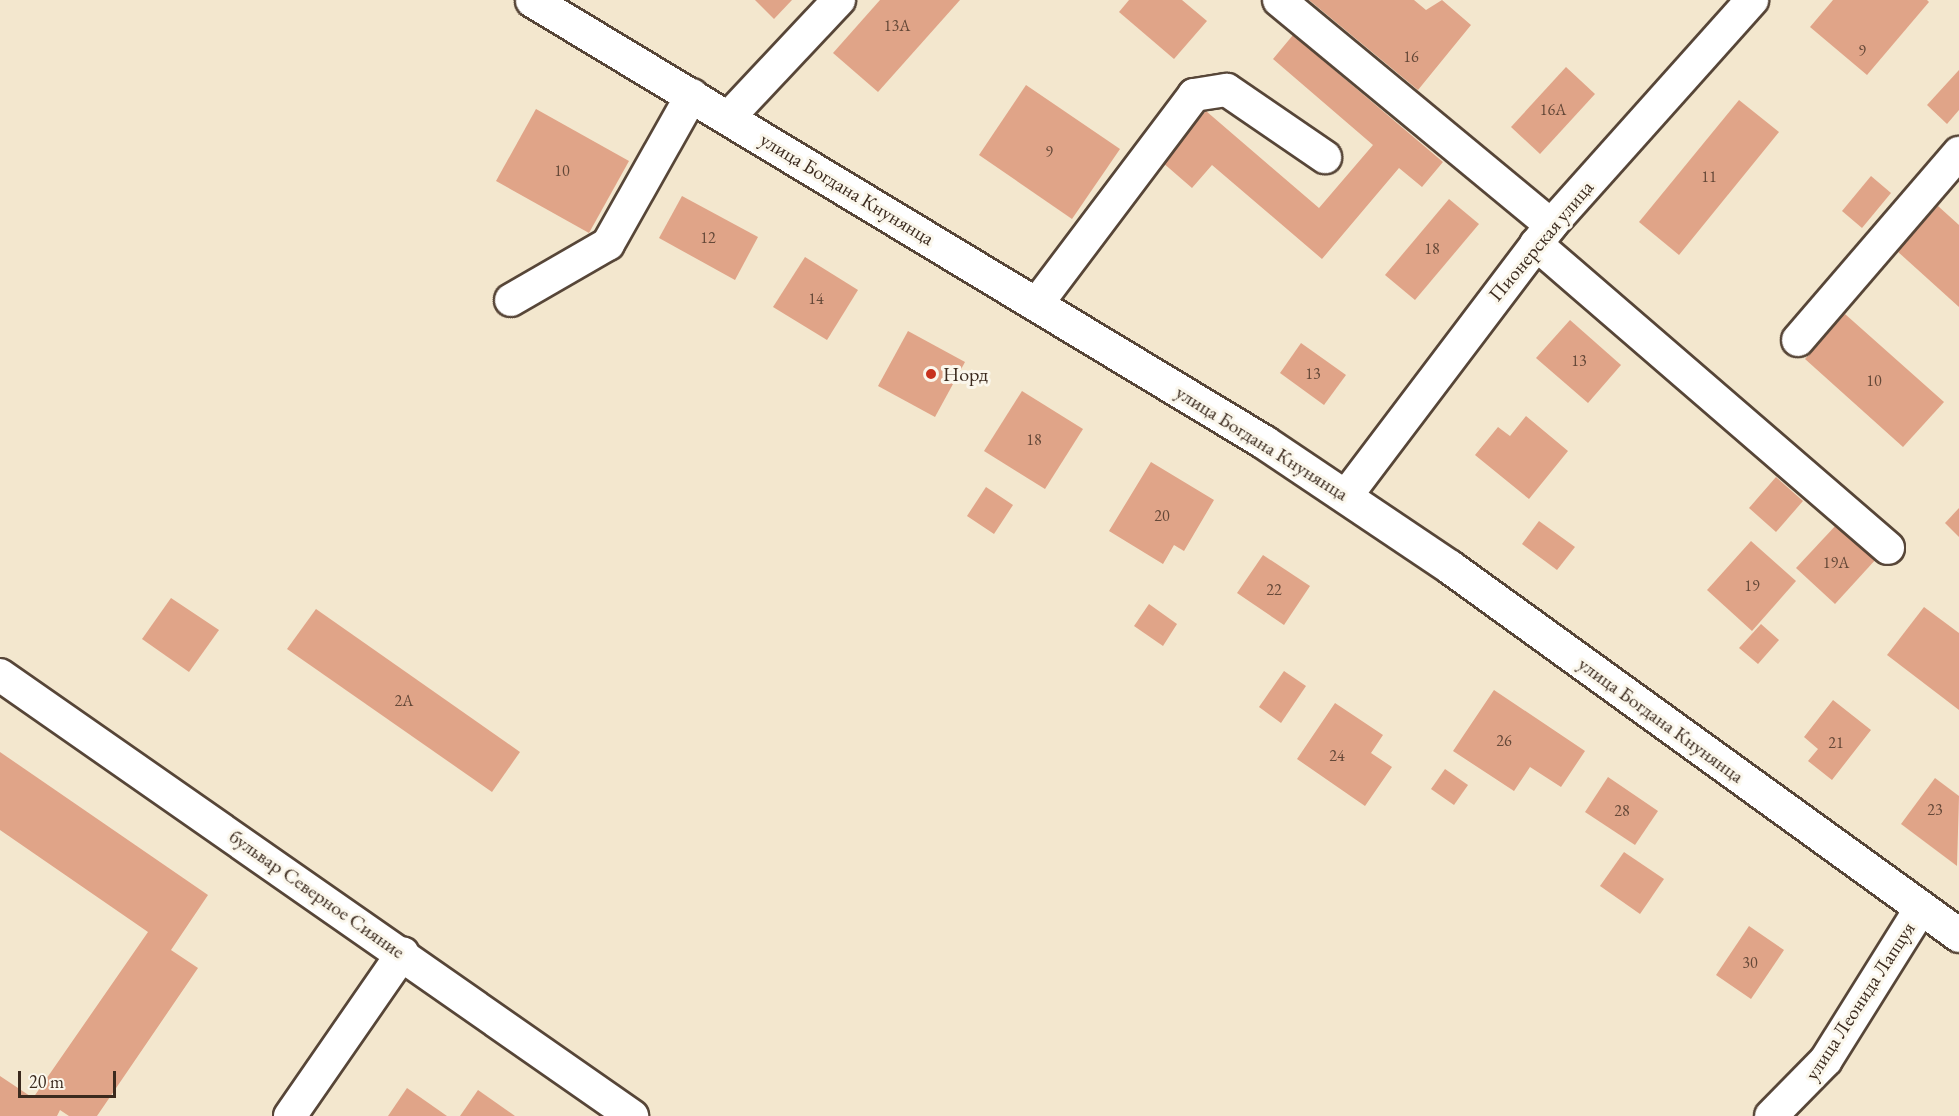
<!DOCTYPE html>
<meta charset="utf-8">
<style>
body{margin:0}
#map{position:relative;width:1959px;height:1116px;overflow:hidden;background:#f3e7ce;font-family:"EB Garamond",serif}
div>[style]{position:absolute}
.building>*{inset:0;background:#e0a488}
.roads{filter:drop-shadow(2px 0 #574638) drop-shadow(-2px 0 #574638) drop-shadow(0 2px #574638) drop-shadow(0 -2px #574638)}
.minor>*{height:32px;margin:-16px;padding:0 16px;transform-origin:16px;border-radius:16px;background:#fff}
.major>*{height:33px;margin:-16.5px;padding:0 16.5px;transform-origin:16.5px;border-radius:16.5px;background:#fff}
.dots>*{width:16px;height:16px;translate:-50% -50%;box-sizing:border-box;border:3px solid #fbf7ec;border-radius:50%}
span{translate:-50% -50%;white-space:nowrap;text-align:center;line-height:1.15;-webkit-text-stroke:6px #fbf7ec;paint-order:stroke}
.number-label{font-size:16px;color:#644838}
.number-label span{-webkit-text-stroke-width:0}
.street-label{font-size:20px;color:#3b2a1e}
.poi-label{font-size:20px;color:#3b2a1e}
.left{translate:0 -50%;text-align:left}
.scale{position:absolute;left:18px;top:1071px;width:98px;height:27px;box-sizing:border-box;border:3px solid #3b2a1e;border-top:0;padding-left:8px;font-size:18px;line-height:21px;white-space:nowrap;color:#3b2a1e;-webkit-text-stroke:4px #fbf7ec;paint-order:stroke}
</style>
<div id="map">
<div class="building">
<i style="clip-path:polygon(755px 0,792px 0,774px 19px)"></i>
<i style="clip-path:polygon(880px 0,960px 0,878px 92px,833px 53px)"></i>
<i style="clip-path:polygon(1129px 0,1182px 0,1207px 21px,1174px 59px,1119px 12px)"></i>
<i style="clip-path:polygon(1309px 0,1414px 0,1426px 10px,1442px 0,1471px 25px,1418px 90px)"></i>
<i style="clip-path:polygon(1833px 0,1927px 0,1929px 2px,1867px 75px,1810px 27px)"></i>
<i style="clip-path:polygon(1293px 35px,1443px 162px,1422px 187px,1399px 168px,1322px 259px,1212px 165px,1192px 188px,1162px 162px,1206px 111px,1319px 208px,1373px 145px,1273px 59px)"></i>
<i style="clip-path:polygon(1566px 67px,1595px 94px,1540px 154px,1511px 127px)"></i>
<i style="clip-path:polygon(1959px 70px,1959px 110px,1947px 124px,1927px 105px)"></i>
<i style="clip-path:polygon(1026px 85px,1120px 149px,1072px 219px,979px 155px)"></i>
<i style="clip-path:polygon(1739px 100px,1779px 132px,1679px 255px,1639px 222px)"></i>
<i style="clip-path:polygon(536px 109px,629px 161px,589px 233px,496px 181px)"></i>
<i style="clip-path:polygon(1871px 176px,1891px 193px,1862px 228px,1842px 211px)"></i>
<i style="clip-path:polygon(682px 196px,758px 237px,735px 280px,659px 238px)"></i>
<i style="clip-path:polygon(1449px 199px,1479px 224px,1415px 300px,1385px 275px)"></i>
<i style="clip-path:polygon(1938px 206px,1959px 225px,1959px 307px,1897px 251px)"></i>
<i style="clip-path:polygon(805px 257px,858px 290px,827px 340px,773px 307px)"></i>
<i style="clip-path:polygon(1845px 314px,1944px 402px,1903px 447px,1805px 359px)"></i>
<i style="clip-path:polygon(1570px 320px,1621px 365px,1588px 403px,1536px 358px)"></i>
<i style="clip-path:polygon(908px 331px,965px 362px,935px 417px,878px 386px)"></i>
<i style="clip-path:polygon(1301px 343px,1346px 375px,1324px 405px,1280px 373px)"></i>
<i style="clip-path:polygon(1022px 391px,1083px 429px,1045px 489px,984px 451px)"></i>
<i style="clip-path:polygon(1526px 416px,1568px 451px,1529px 499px,1475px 455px,1498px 427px,1510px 436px)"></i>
<i style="clip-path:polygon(1151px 462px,1214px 500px,1184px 551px,1174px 545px,1163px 564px,1109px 531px)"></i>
<i style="clip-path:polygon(1776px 477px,1803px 501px,1776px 532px,1749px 508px)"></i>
<i style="clip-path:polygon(986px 487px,1013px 505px,994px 534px,967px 516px)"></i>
<i style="clip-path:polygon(1959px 508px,1959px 537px,1945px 523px)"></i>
<i style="clip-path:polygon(1539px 521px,1575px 547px,1557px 570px,1522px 544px)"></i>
<i style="clip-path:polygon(1838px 523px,1877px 558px,1835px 604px,1796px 568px)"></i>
<i style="clip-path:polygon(1751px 541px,1796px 581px,1752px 631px,1707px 590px)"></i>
<i style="clip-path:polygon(1263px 555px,1310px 586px,1284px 625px,1237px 593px)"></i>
<i style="clip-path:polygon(171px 598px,219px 630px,189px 672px,142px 639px)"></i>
<i style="clip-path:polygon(1149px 604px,1177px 624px,1163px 646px,1134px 626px)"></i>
<i style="clip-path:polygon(1924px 607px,1959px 633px,1959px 710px,1887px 655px)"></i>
<i style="clip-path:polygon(316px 609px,520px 752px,492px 792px,287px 649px)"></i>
<i style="clip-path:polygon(1761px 624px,1779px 640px,1758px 664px,1739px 648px)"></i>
<i style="clip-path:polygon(1284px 671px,1306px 686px,1281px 723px,1259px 707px)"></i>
<i style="clip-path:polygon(1494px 690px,1585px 751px,1561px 787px,1530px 767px,1514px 791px,1453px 751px)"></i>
<i style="clip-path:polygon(1833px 700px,1871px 730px,1832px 780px,1808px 761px,1818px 749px,1804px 737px)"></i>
<i style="clip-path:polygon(1335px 703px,1383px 735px,1371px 753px,1392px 767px,1365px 806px,1297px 759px)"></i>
<i style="clip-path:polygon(0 752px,208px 895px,171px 950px,198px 968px,97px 1116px,69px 1116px,60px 1110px,57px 1116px,0 1116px,0 1076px,33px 1098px,148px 932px,0 830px)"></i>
<i style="clip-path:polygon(1445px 769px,1468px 785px,1454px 805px,1431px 789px)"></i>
<i style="clip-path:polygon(1608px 777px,1658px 811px,1635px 845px,1585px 812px)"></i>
<i style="clip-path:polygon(1935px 778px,1959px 796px,1957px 866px,1901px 824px)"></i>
<i style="clip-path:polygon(1624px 852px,1664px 879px,1640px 914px,1600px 886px)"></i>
<i style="clip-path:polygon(1749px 926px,1784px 950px,1751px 999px,1716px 975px)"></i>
<i style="clip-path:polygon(407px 1088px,447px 1116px,388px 1116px)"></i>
<i style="clip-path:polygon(478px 1090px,515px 1116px,460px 1116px)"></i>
</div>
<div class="roads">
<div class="minor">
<i style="left:1279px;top:0;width:353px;rotate:39.6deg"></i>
<i style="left:729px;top:117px;width:161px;rotate:-46.8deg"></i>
<i style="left:1536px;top:244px;width:465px;rotate:40.8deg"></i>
<i style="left:511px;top:300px;width:112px;rotate:-30deg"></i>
<i style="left:608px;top:244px;width:171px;rotate:-60.6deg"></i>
<i style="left:1036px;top:305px;width:263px;rotate:-53deg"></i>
<i style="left:1194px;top:95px;width:33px;rotate:-9deg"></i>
<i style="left:1227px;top:90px;width:119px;rotate:34.4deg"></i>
<i style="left:1798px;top:340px;width:247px;rotate:-49.3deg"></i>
<i style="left:1346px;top:496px;width:340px;rotate:-52.9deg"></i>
<i style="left:1551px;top:225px;width:302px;rotate:-48.2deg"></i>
<i style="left:0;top:675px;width:771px;rotate:34.91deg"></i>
<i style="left:290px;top:1116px;width:198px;rotate:-55.3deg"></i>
<i style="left:1771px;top:1116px;width:78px;rotate:-45.5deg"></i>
<i style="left:1826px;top:1060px;width:179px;rotate:-58deg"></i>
</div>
<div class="major">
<i style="left:532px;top:0;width:855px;rotate:31.12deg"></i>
<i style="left:1264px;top:442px;width:224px;rotate:33.9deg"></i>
<i style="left:1450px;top:567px;width:628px;rotate:35.87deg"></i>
</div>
</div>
<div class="dots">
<i style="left:931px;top:374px;background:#c8321e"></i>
</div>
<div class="number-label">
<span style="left:897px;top:26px">13А</span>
<span style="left:1862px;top:51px">9</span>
<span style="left:1411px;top:57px">16</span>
<span style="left:1553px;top:110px">16А</span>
<span style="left:1049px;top:152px">9</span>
<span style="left:562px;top:171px">10</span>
<span style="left:1709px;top:177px">11</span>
<span style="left:708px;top:238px">12</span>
<span style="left:1432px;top:249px">18</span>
<span style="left:816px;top:299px">14</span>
<span style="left:1579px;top:361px">13</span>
<span style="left:1313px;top:374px">13</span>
<span style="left:1874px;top:381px">10</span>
<span style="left:1034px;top:440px">18</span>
<span style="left:1162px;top:516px">20</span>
<span style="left:1836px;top:563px">19А</span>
<span style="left:1752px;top:586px">19</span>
<span style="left:1274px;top:590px">22</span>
<span style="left:404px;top:701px">2А</span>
<span style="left:1504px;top:741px">26</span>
<span style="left:1836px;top:743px">21</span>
<span style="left:1337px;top:756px">24</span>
<span style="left:1935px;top:810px">23</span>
<span style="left:1622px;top:811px">28</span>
<span style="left:1750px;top:963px">30</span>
</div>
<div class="street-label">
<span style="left:847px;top:189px;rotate:31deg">улица Богдана Кнунянца</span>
<span style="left:1541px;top:241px;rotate:-50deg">Пионерская улица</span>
<span style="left:1262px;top:443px;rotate:32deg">улица Богдана Кнунянца</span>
<span style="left:1661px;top:720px;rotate:36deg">улица Богдана Кнунянца</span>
<span style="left:317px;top:894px;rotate:35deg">бульвар Северное Сияние</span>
<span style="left:1860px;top:1001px;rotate:-57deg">улица Леонида Лапцуя</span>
</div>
<div class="poi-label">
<span class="left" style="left:943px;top:374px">Норд</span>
</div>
<div class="scale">20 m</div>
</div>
